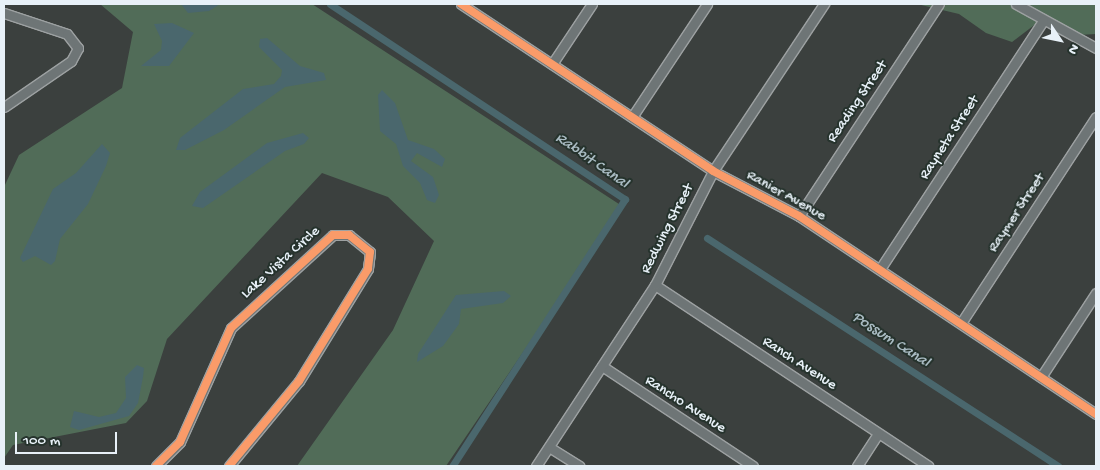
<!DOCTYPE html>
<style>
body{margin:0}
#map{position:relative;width:1100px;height:470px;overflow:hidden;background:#3b403e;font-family:"Gochi Hand",sans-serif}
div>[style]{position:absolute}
.green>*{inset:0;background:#516c58}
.water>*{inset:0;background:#4a676d}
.canal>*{height:7px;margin:-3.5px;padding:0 3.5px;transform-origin:3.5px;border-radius:3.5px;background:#4a676d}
.roads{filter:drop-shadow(1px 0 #9da1a2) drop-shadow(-1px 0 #9da1a2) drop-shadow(0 1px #9da1a2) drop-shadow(0 -1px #9da1a2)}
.minor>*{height:9px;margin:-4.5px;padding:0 4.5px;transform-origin:4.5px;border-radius:4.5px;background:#6e7576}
.cycleway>*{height:8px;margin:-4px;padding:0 4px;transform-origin:4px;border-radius:4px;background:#fa9b69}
span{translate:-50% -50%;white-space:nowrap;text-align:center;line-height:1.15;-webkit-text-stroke:4px #26332d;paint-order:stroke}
.street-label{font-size:15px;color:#e8f1f8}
.water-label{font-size:16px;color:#a9bbc2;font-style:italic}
.frame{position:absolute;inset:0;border:5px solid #e8f1f8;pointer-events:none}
.north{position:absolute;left:1035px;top:15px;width:50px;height:50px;-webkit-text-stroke:4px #26332d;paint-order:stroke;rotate:124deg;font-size:14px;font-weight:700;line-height:20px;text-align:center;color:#e8f1f8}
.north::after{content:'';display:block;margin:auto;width:18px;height:22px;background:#e8f1f8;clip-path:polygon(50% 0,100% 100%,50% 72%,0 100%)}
.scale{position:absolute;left:15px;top:432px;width:102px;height:22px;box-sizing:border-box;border:2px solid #e8f1f8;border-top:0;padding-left:6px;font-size:15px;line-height:18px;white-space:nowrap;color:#e8f1f8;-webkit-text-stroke:4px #26332d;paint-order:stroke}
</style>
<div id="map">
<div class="green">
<i style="clip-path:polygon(100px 4px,312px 4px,622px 206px,446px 466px,297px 466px,393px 330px,434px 241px,388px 197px,322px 173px,167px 339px,147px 401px,126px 423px,13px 445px,4px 458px,4px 187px,19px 155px,122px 88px,133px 32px)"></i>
<i style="clip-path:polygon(917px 4px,1096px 4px,1096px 34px,1078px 35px,1055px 24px,1037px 23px,1012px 42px,986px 33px,959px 14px)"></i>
</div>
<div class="water">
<i style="clip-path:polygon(181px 4px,220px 4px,209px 11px,188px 13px)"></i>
<i style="clip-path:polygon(172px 23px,194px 33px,169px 66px,141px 66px,161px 50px,162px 41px,154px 24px)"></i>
<i style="clip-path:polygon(267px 38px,300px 66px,324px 73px,326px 80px,285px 87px,224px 130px,185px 150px,176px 150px,180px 138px,243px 89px,274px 84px,281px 76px,282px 70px,259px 47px,260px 39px)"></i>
<i style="clip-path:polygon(382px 90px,395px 103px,408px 140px,434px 149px,445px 159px,442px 167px,417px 153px,411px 161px,433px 177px,439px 195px,435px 203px,427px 200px,420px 183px,403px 166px,396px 144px,380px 131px,378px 95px)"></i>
<i style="clip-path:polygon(303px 133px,309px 138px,304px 144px,285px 151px,203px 208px,192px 206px,200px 192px,267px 143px)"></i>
<i style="clip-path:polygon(102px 144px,110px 153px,106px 166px,88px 204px,60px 239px,55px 261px,51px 265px,35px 256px,23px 262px,20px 258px,53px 189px,76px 173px)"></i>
<i style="clip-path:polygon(504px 291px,511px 296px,503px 303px,461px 309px,459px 324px,443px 346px,417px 362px,418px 354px,456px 295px)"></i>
<i style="clip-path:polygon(137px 365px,144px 368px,143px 377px,138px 403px,129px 416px,79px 430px,70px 427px,74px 411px,99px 417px,116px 413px,126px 398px,125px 377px)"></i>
</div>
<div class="canal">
<i style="left:330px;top:4px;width:354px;rotate:33.5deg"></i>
<i style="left:625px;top:199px;width:318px;rotate:122.9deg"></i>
<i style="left:707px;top:238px;width:419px;rotate:33deg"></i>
</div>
<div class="roads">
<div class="minor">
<i style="left:461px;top:4px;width:302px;rotate:33.5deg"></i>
<i style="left:713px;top:171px;width:97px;rotate:27.6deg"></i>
<i style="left:799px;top:216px;width:357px;rotate:33.7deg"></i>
<i style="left:1016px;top:4px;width:91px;rotate:28.8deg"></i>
<i style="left:4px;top:13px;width:66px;rotate:18.4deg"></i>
<i style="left:67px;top:34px;width:18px;rotate:52deg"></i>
<i style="left:78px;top:48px;width:15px;rotate:118deg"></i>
<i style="left:71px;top:61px;width:81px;rotate:145.5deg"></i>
<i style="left:552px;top:64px;width:72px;rotate:-56.3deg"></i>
<i style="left:632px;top:117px;width:136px;rotate:-56.4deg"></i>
<i style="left:799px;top:216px;width:254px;rotate:-56.6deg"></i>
<i style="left:880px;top:269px;width:297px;rotate:-56.7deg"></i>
<i style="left:655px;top:285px;width:328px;rotate:33.5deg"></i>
<i style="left:961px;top:323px;width:246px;rotate:-56.8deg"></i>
<i style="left:602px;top:366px;width:181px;rotate:33.5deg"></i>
<i style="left:1041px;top:377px;width:100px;rotate:-56.8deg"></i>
<i style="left:549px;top:447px;width:36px;rotate:32deg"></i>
<i style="left:156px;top:466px;width:34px;rotate:-45deg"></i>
<i style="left:180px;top:442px;width:125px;rotate:-65.9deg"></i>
<i style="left:231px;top:328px;width:138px;rotate:-42.4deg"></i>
<i style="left:333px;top:235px;width:16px"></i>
<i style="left:349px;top:235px;width:27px;rotate:39deg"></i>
<i style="left:370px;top:252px;width:17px;rotate:97deg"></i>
<i style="left:368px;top:269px;width:132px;rotate:121.6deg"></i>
<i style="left:299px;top:381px;width:110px;rotate:129.5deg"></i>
<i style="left:536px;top:466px;width:217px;rotate:-56.7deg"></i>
<i style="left:655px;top:285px;width:128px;rotate:-63deg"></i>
<i style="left:713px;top:171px;width:201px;rotate:-56.4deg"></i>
<i style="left:857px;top:466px;width:38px;rotate:-57deg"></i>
</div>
</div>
<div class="cycleway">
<i style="left:461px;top:4px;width:302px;rotate:33.5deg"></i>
<i style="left:713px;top:171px;width:97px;rotate:27.6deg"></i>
<i style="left:799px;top:216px;width:357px;rotate:33.7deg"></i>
<i style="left:156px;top:466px;width:34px;rotate:-45deg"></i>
<i style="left:180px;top:442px;width:125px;rotate:-65.9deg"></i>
<i style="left:231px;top:328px;width:138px;rotate:-42.4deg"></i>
<i style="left:333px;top:235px;width:16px"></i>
<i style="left:349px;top:235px;width:27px;rotate:39deg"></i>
<i style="left:370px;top:252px;width:17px;rotate:97deg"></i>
<i style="left:368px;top:269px;width:132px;rotate:121.6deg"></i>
<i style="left:299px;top:381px;width:110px;rotate:129.5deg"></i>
</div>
<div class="street-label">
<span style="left:858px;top:102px;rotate:-56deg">Reading Street</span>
<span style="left:950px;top:138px;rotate:-57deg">Rayneta Street</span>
<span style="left:786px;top:196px;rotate:29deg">Ranier Avenue</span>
<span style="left:1017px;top:213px;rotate:-57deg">Raymer Street</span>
<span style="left:668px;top:229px;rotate:-63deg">Redwing Street</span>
<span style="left:281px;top:263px;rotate:-42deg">Lake Vista Circle</span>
<span style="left:799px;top:364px;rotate:33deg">Ranch Avenue</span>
<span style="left:685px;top:405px;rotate:33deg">Rancho Avenue</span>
</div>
<div class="water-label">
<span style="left:591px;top:162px;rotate:35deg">Rabbit Canal</span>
<span style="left:890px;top:341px;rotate:33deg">Possum Canal</span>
</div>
<div class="frame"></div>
<div class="north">N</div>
<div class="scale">100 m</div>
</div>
